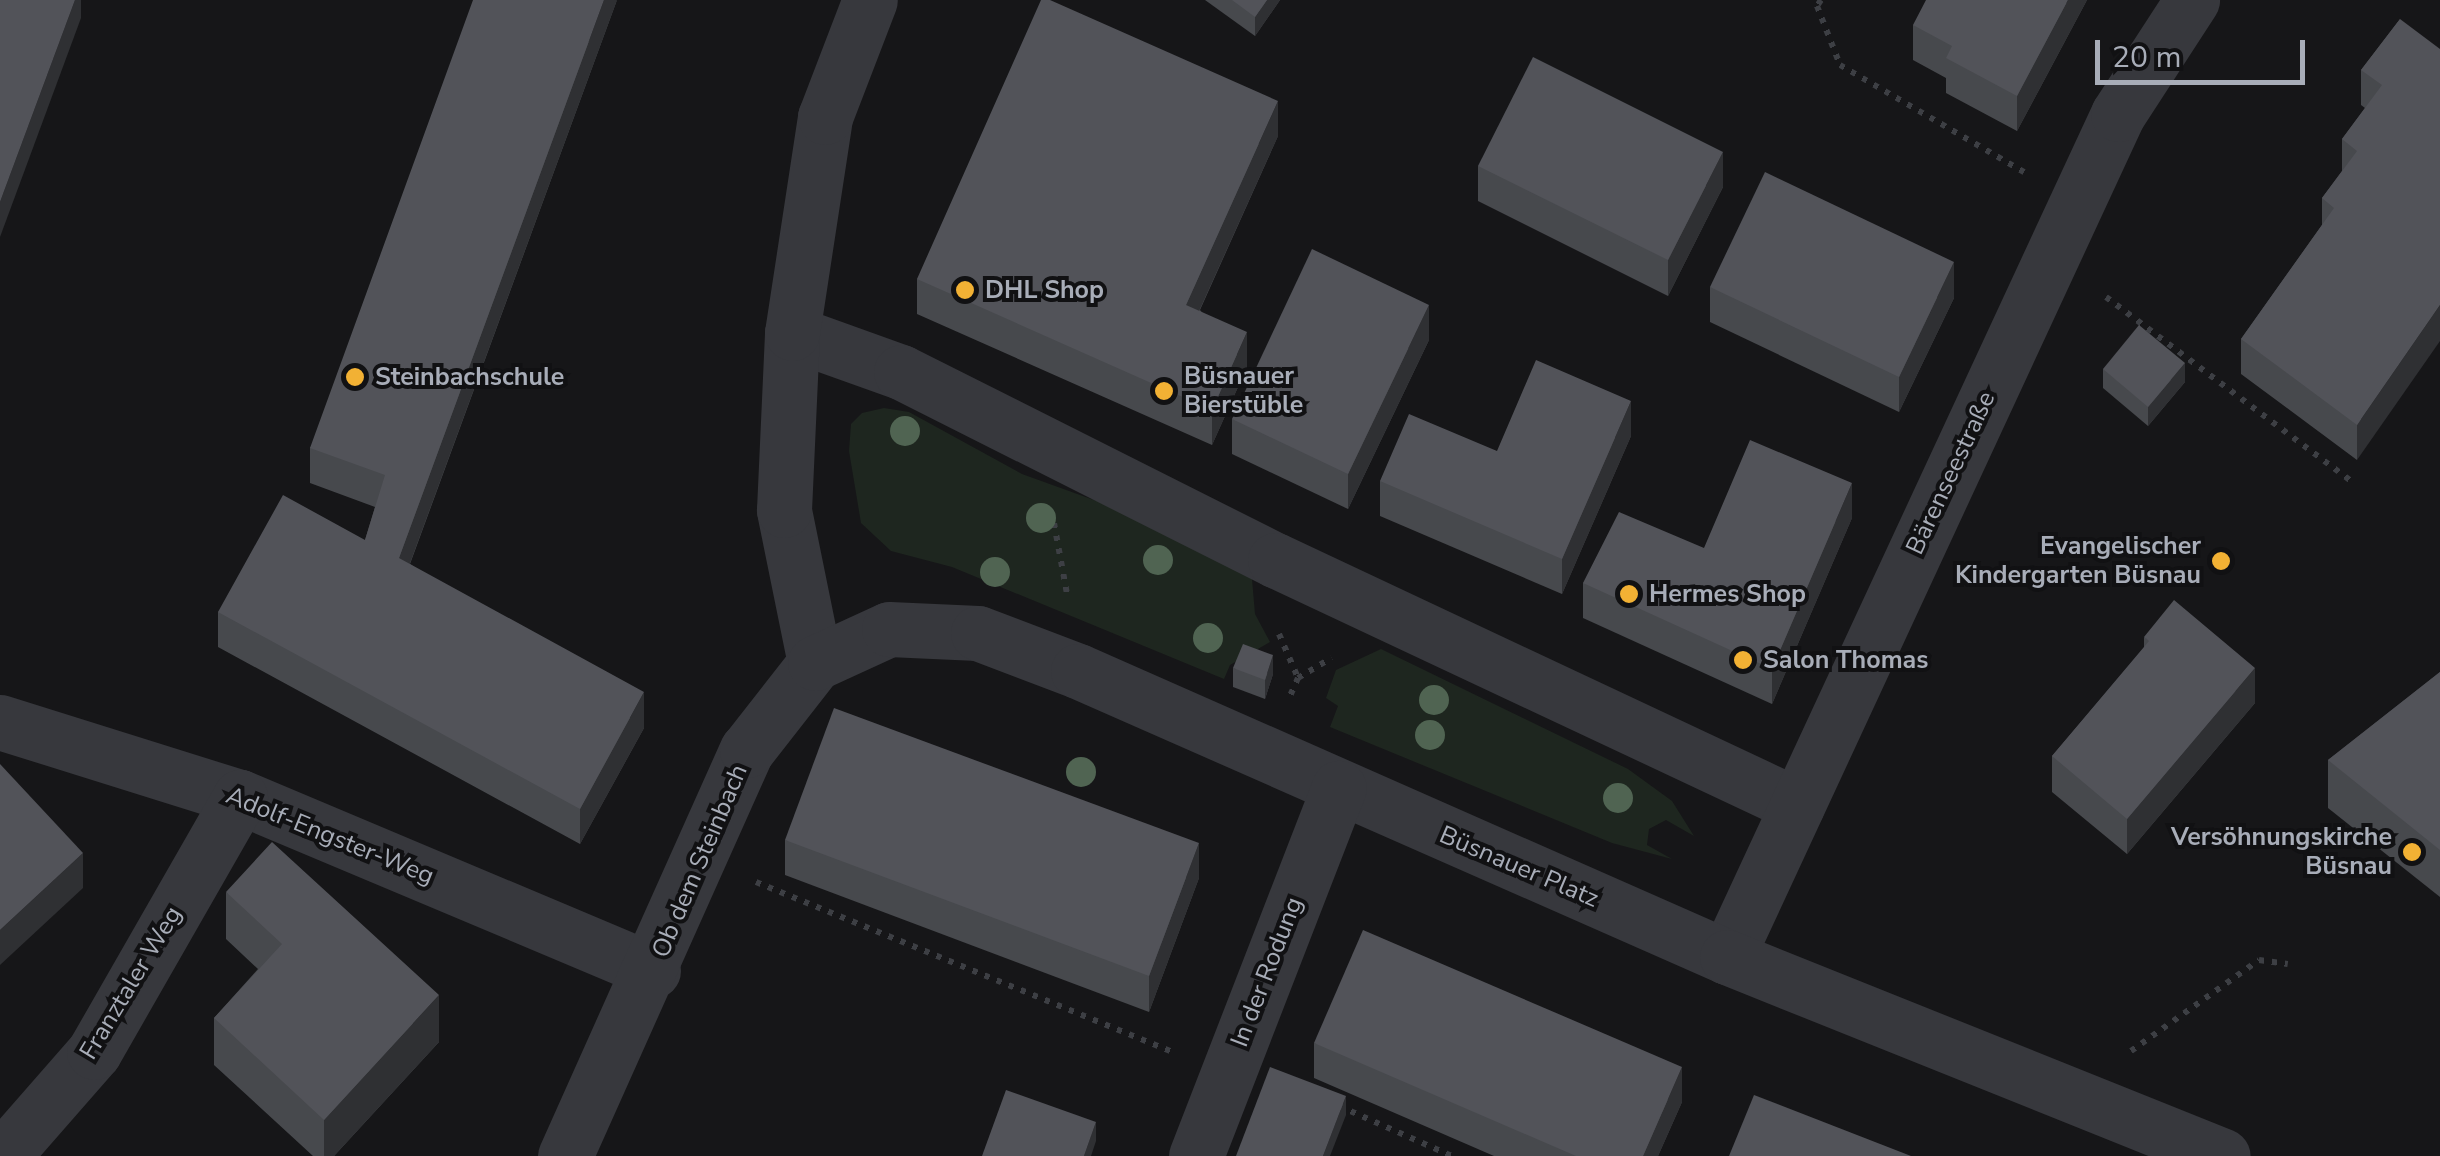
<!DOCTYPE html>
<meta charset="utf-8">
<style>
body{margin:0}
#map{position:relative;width:2440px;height:1156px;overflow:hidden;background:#161618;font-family:"Nunito Sans",sans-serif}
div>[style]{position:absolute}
.green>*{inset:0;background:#1e261f}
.path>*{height:6px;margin-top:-3px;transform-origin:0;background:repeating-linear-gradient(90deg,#3d3f44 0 5px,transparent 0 13px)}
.minor>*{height:55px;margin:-27.5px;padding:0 27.5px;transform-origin:27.5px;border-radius:27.5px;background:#37383d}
.trees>*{width:30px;height:30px;margin:-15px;border-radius:50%;background:#506452}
.wall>*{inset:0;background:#47494d}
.shaded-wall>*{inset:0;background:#2f3033}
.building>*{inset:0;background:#525359}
.dots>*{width:28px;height:28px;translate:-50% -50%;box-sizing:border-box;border:5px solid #111113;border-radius:50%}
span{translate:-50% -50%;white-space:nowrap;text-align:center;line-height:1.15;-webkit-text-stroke:8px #111113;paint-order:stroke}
.poi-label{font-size:25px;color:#a8adb8;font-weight:700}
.left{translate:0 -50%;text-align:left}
.right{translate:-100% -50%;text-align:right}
.street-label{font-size:25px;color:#a8adb8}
.scale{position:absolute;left:2095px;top:40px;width:210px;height:45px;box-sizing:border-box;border:5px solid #a8adb8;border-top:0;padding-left:12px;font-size:30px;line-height:35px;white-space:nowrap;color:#a8adb8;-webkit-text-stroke:8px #111113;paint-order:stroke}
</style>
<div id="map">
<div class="green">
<i style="clip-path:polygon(884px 408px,909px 412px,1022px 474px,1163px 525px,1252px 579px,1255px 614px,1270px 642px,1230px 665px,1224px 679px,952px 567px,891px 551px,861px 523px,849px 451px,851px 424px,862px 413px)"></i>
<i style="clip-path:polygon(1381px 649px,1628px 769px,1672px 801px,1694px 836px,1666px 820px,1649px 829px,1647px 845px,1672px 859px,1612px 843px,1330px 727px,1338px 706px,1326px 698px,1336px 670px)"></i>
</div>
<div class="path">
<i style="left:1821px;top:0;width:7px;rotate:124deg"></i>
<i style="left:1817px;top:6px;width:63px;rotate:68.7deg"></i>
<i style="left:1840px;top:65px;width:213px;rotate:30.2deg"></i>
<i style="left:2106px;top:297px;width:310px;rotate:36.9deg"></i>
<i style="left:1054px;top:523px;width:77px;rotate:79.6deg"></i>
<i style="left:1279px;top:634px;width:48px;rotate:66.6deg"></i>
<i style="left:1298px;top:678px;width:20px;rotate:114deg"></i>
<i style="left:1298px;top:678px;width:39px;rotate:-31deg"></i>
<i style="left:756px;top:882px;width:448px;rotate:22.2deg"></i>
<i style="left:2131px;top:1051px;width:157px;rotate:-35.4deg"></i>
<i style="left:2259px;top:960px;width:29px;rotate:8deg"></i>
<i style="left:1339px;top:1106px;width:124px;rotate:23.9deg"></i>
</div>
<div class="minor">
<i style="left:792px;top:333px;width:116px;rotate:19.7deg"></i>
<i style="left:901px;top:372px;width:419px;rotate:26.7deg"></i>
<i style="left:1275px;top:560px;width:577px;rotate:25.14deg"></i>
<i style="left:815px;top:663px;width:156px;rotate:-101.5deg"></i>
<i style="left:784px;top:510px;width:177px;rotate:-87.4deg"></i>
<i style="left:792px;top:333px;width:219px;rotate:-81.3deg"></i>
<i style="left:825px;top:117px;width:125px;rotate:-69deg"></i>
<i style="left:0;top:722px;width:251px;rotate:17.4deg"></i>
<i style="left:240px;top:797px;width:448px;rotate:22.8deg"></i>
<i style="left:1727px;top:957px;width:929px;rotate:-65.12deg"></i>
<i style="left:2118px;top:114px;width:136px;rotate:-57deg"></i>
<i style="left:3px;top:1156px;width:138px;rotate:-48.8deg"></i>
<i style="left:94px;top:1052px;width:294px;rotate:-60.2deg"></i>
<i style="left:565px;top:1156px;width:445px;rotate:-65.9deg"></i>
<i style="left:747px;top:750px;width:110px;rotate:-52deg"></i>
<i style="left:815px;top:663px;width:81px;rotate:-24.7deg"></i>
<i style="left:889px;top:629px;width:89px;rotate:2.6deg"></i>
<i style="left:978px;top:633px;width:107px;rotate:20.8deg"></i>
<i style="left:1078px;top:671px;width:709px;rotate:23.78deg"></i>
<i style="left:1727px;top:957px;width:534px;rotate:21.86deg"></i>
<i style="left:1196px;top:1156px;width:395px;rotate:-68.8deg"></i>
</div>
<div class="trees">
<i style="left:905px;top:431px"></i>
<i style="left:1041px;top:518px"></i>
<i style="left:1158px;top:560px"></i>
<i style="left:995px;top:572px"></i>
<i style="left:1208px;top:638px"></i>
<i style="left:1434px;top:700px"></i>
<i style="left:1430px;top:735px"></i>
<i style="left:1081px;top:772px"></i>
<i style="left:1618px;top:798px"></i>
</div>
<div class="wall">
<i style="clip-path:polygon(617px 0,410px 564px,644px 728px,580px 844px,218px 647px,218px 612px,365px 540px,375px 507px,310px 483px,310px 448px)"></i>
<i style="clip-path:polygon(1205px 0,1280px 0,1255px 36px)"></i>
<i style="clip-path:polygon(2087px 0,2017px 131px,1946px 93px,1946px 78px,1913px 60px,1913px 25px)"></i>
<i style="clip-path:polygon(2400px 19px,2357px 460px,2241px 374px,2241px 339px,2322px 225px,2322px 198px,2342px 171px,2342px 139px,2365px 108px,2361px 105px,2361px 70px)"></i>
<i style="clip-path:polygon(1278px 136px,1200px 310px,1247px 367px,1212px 445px,917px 314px,917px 279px)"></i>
<i style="clip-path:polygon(1478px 166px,1723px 187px,1668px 296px,1478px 201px)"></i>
<i style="clip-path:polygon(1710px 287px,1954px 298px,1899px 412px,1710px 322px)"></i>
<i style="clip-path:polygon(1429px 340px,1348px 509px,1232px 454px,1232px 419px)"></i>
<i style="clip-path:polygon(2103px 369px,2185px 382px,2148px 426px,2103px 388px)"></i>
<i style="clip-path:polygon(1631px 436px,1562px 594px,1380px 516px,1380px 481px,1497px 451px)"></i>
<i style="clip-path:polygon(1852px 518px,1772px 704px,1583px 618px,1583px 583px,1704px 548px)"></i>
<i style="clip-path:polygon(2144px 637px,2255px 703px,2127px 854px,2052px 792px,2052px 756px,2144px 648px)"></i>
<i style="clip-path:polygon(1233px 668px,1273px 674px,1265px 699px,1233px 687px)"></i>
<i style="clip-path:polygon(2440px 672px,2440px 897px,2328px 808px,2328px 760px)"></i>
<i style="clip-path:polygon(785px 840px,1199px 878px,1149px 1012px,785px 875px)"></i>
<i style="clip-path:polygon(226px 892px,439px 1042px,334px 1156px,313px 1156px,214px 1065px,214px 1018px,258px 969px,226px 939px)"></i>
<i style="clip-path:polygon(1314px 1043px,1682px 1102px,1658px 1156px,1494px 1156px,1314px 1078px)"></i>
</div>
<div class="shaded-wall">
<i style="clip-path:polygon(75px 0,81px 0,81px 18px,0 237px,0 202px)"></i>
<i style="clip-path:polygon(604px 0,617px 0,399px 593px,399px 558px)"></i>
<i style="clip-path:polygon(1267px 0,1280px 0,1255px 36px,1255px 17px)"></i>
<i style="clip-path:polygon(2068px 0,2087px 0,2017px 131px,2017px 96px)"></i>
<i style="clip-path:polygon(1278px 101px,1278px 136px,1186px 340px,1186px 305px)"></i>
<i style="clip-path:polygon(1723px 152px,1723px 187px,1668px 296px,1668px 260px)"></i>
<i style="clip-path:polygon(1954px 262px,1954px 298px,1899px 412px,1899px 377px)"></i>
<i style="clip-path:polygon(1429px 305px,1429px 340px,1348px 509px,1348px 474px)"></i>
<i style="clip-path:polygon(2440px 305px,2440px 341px,2357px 460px,2357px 425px)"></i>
<i style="clip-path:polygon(1247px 332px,1247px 367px,1212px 445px,1212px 410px)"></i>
<i style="clip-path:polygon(2185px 363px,2185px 382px,2148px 426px,2148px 407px)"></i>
<i style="clip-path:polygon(1631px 401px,1631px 436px,1562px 594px,1562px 559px)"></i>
<i style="clip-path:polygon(1852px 483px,1852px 518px,1772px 704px,1772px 669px)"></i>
<i style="clip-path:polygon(1273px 655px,1273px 674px,1265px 699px,1265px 680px)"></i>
<i style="clip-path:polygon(2255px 668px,2255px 703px,2127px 854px,2127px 819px)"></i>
<i style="clip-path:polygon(644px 692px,644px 728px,580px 844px,580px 809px)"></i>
<i style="clip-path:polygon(1199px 843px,1199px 878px,1149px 1012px,1149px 976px)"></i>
<i style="clip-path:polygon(83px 853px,83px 888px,0 965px,0 930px)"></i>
<i style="clip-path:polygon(439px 995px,439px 1042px,334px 1156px,324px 1156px,324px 1120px)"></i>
<i style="clip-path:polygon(1682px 1067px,1682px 1102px,1658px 1156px,1643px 1156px)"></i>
<i style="clip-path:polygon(1346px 1096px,1346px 1115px,1330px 1156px,1323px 1156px)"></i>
<i style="clip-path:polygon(1096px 1122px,1096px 1141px,1091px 1156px,1084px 1156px)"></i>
</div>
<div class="building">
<i style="clip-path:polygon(0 0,75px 0,0 202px)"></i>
<i style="clip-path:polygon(473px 0,604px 0,399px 558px,644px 692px,580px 809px,218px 612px,283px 495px,365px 540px,385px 475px,310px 448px)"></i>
<i style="clip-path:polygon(1041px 0,1050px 0,1278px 101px,1186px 305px,1247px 332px,1212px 410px,917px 279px)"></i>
<i style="clip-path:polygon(1232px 0,1267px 0,1255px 17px)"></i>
<i style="clip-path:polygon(1926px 0,2068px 0,2017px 96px,1946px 58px,1952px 46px,1913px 25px)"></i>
<i style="clip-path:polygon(2400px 19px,2440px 49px,2440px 305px,2357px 425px,2241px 339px,2334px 208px,2322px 198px,2357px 151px,2342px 139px,2382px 85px,2361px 70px)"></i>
<i style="clip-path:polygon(1533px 57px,1723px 152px,1668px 260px,1478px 166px)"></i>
<i style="clip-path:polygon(1765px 172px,1954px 262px,1899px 377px,1710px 287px)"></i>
<i style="clip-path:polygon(1312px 249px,1429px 305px,1348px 474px,1232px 419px)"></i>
<i style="clip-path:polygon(2139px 325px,2185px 363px,2148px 407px,2103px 369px)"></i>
<i style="clip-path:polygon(1536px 360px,1631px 401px,1562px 559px,1380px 481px,1409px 414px,1497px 451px)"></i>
<i style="clip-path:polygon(1750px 440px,1852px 483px,1772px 669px,1583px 583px,1619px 512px,1704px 548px)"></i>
<i style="clip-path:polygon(2174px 600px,2255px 668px,2127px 819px,2052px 756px,2149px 641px,2144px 637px)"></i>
<i style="clip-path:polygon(1243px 644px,1273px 655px,1265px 680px,1233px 668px)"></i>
<i style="clip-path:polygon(2440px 672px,2440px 850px,2328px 760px)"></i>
<i style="clip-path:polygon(834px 708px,1199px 843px,1149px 976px,785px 840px)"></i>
<i style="clip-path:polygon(0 764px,83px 853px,0 930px)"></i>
<i style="clip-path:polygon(272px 842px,439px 995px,324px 1120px,214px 1018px,282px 944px,226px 892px)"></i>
<i style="clip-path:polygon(1363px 930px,1682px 1067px,1643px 1156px,1576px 1156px,1314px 1043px)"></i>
<i style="clip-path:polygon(1270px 1067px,1346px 1096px,1323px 1156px,1236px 1156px)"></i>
<i style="clip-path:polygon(1006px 1090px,1096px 1122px,1084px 1156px,982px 1156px)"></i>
<i style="clip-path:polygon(1754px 1095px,1911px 1156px,1729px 1156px)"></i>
</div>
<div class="dots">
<i style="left:965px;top:290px;background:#f2b134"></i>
<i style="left:355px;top:377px;background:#f2b134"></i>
<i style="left:1164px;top:391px;background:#f2b134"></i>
<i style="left:2221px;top:561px;background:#f2b134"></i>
<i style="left:1629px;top:594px;background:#f2b134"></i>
<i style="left:1743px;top:660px;background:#f2b134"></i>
<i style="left:2412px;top:852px;background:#f2b134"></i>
</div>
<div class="poi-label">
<span class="left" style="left:985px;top:290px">DHL Shop</span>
<span class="left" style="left:375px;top:377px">Steinbachschule</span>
<span class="left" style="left:1184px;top:391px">Büsnauer<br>Bierstüble</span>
<span class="right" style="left:2201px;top:561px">Evangelischer<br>Kindergarten Büsnau</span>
<span class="left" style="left:1649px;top:594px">Hermes Shop</span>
<span class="left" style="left:1763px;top:660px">Salon Thomas</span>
<span class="right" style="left:2392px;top:852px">Versöhnungskirche<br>Büsnau</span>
</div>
<div class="street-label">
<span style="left:1951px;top:473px;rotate:-65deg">Bärenseestraße</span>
<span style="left:330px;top:836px;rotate:22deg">Adolf-Engster-Weg</span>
<span style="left:700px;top:861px;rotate:-67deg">Ob dem Steinbach</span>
<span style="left:1519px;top:867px;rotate:23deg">Büsnauer Platz</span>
<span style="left:1267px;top:972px;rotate:-69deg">In der Rodung</span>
<span style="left:131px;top:983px;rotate:-59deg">Franztaler Weg</span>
</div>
<div class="scale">20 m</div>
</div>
